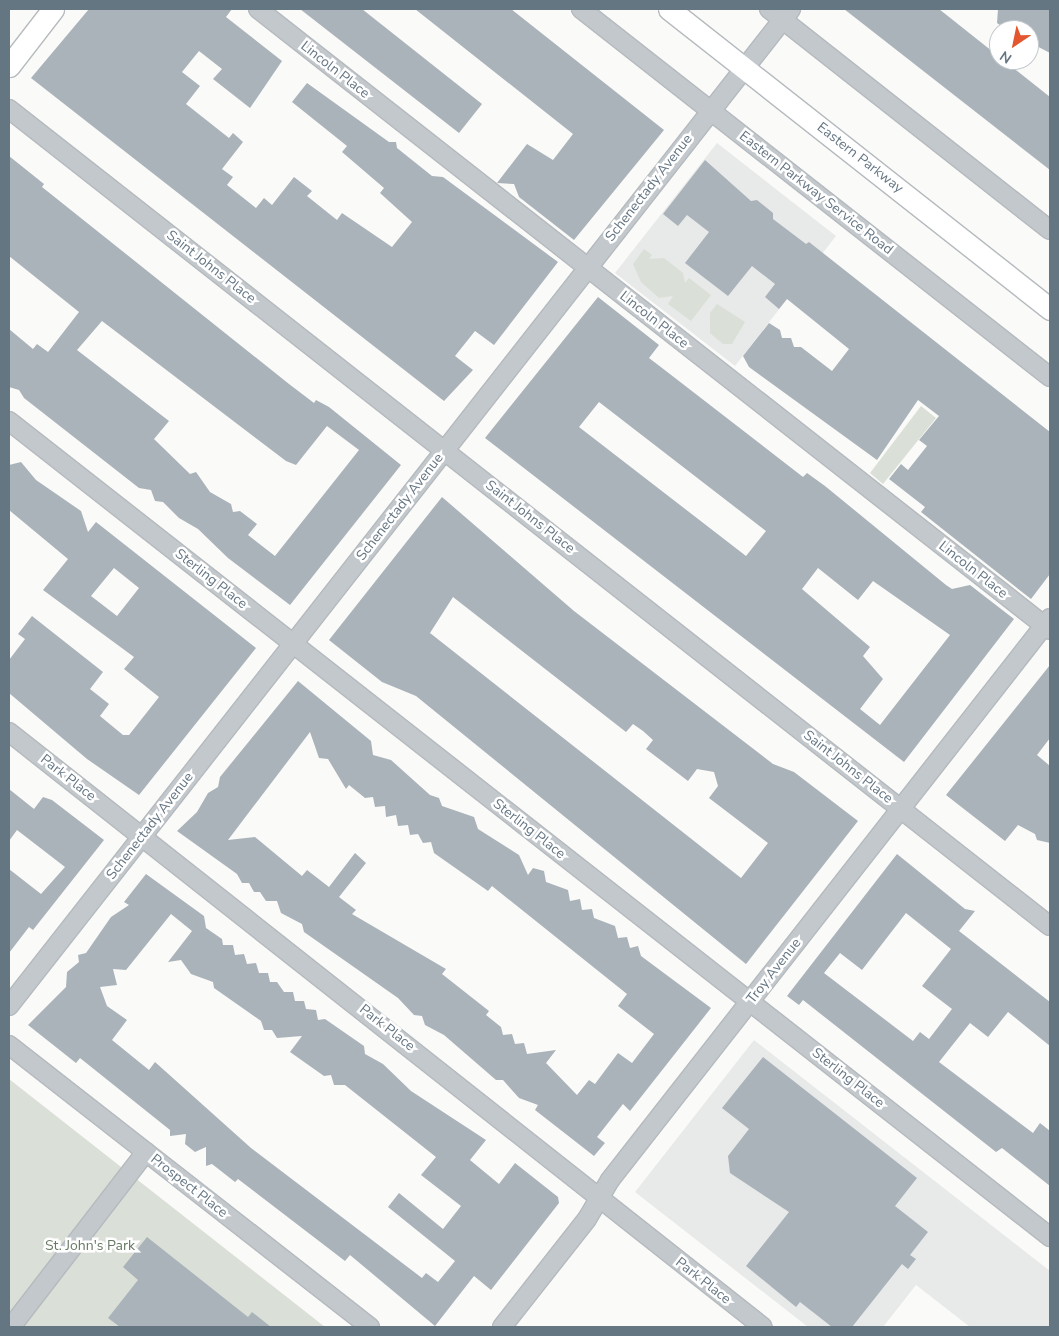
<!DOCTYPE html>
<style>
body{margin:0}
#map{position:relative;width:1059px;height:1336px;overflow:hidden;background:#fafaf8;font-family:"Nunito Sans",sans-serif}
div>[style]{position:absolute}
.built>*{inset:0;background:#e8e9e9}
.green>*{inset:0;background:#dadfd7}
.building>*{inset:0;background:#aab3b9}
.roads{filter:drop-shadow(1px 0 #b5babe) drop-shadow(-1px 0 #b5babe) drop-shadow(0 1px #b5babe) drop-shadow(0 -1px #b5babe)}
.minor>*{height:18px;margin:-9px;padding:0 9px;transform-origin:9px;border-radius:9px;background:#c3c8cc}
.major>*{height:21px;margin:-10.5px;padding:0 10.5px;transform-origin:10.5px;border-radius:10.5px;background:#fff}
span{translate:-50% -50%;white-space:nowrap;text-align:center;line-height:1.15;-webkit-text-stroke:5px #fff;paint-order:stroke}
.street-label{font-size:14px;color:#657683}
.park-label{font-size:14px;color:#687a64}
.frame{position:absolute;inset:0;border:10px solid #657683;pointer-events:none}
.north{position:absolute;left:989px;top:20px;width:50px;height:50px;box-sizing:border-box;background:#fff;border:1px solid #c1c8cd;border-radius:50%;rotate:214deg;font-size:14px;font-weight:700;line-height:20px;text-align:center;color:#657683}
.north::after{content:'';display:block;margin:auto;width:18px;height:22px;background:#e4572e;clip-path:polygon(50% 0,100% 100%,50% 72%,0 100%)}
</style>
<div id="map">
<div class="built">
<i style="clip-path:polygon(717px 143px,836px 236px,735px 366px,615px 273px)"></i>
<i style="clip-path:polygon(754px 1040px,1050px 1271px,1050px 1327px,970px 1327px,916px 1285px,883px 1327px,808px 1327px,635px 1192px)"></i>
</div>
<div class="green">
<i style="clip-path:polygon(644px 249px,652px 255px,649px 259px,664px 258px,683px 273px,685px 283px,689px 278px,711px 295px,691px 321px,668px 304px,673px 296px,659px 298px,641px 282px,633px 264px)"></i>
<i style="clip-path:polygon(717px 304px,745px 322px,732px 344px,723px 344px,710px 333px,710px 313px)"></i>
<i style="clip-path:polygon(921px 406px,936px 418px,883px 484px,870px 473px)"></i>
<i style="clip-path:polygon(9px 1079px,325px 1327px,9px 1327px)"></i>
</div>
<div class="building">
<i style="clip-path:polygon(89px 9px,232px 9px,226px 17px,282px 61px,250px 108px,213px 79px,222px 69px,199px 51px,182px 72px,200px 86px,186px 104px,229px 138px,233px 133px,243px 142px,222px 169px,233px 177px,227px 185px,256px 208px,264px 198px,272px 205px,294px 177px,312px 191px,307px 196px,337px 220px,342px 213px,392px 247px,412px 222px,380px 193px,384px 188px,342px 152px,347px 146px,292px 102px,307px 83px,389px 142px,396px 142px,397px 148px,432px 176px,443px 177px,558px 262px,494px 345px,475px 331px,455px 356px,473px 370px,444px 401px,31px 78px)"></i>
<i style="clip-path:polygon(300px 9px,362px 9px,482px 104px,459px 133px)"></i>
<i style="clip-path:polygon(415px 9px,511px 9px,664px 130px,574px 240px,519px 197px,514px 184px,497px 183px,527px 144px,553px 160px,573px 134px)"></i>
<i style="clip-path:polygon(844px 9px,939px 9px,1050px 97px,1050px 170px)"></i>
<i style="clip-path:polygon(998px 9px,1050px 9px,1050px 53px,1029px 42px,1029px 30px,1007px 30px,997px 23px)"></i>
<i style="clip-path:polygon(evenodd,9px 156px,44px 184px,42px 187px,289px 384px,314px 403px,316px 400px,329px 407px,401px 465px,290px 605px,228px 558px,198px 529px,179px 518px,163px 502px,155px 501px,151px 490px,139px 488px,24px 398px,19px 390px,9px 387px,9px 329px,33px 349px,37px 344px,48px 352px,79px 312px,9px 256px,9px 156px,102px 321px,286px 461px,296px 465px,327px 426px,359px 450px,275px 556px,248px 535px,257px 524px,240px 511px,233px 512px,231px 504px,210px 492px,196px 472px,190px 474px,154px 439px,169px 421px,77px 350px,102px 321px)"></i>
<i style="clip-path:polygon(705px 160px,751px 201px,757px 200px,773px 213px,773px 219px,806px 244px,809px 242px,1050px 432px,1050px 574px,1031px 599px,921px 512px,925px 507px,889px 479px,901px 464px,908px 470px,927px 446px,919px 440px,939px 416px,918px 400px,877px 460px,749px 367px,743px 356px,769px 323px,780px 330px,782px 338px,791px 338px,794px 347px,801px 347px,832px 371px,849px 349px,787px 299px,779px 309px,765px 297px,775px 284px,752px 266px,728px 296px,685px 263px,709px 232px,687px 215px,678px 226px,663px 214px)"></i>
<i style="clip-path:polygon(evenodd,598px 297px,659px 345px,649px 358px,666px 371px,803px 477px,807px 473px,825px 486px,946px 585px,952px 589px,970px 585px,1014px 619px,904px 762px,485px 438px,598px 297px,599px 402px,766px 531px,746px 556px,579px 427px,599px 402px,598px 297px,818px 568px,858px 600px,873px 581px,950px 635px,880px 725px,860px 709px,883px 679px,863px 656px,870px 647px,802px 589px,818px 568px)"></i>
<i style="clip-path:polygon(evenodd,21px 462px,36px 480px,81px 511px,88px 532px,96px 522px,256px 648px,139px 795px,87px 759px,9px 693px,9px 660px,25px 639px,18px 634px,32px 616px,103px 672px,90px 689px,109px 704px,100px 716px,123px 735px,129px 735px,159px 697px,124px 669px,134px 657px,43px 590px,68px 559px,9px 510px,9px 465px,21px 462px,114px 568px,139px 588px,117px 616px,91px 596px,114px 568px)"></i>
<i style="clip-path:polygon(evenodd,442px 497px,574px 611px,773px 764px,794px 772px,858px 821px,746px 964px,416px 696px,382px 682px,329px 640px,442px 497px,453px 597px,626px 732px,633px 724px,643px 731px,653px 740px,646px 749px,688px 781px,697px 769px,714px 772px,718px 786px,709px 798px,768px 843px,741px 878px,430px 633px,453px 597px)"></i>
<i style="clip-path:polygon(1050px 665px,1050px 738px,1037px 755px,1050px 766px,1050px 843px,1037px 840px,1035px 834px,1018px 825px,1005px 841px,946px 795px)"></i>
<i style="clip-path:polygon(evenodd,298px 681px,371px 741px,373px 755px,391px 760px,430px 795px,439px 798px,442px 806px,474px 817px,478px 829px,519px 855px,528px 875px,533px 868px,544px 871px,546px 882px,568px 890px,570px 901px,580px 899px,582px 910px,592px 909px,594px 918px,615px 926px,618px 938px,627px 937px,630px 948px,638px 946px,641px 956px,711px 1008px,630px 1111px,623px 1104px,597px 1137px,605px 1143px,594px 1156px,535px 1110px,538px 1105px,519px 1098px,503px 1080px,496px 1080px,444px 1035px,425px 1025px,422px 1016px,414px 1015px,398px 998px,304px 932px,302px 924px,281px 913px,277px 901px,266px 901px,260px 892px,254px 892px,249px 883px,242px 883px,237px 874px,177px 831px,197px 812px,208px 793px,218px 787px,220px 777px,298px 681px,310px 732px,319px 758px,328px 759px,346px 789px,349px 785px,365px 798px,373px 797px,375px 807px,385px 806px,386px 817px,396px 815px,398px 826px,408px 825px,410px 835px,418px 834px,423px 843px,431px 842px,434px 853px,488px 891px,492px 886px,627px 994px,618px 1006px,654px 1034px,632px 1063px,618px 1053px,595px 1084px,589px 1080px,577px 1095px,546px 1063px,556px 1050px,527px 1054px,524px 1043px,515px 1044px,512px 1034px,503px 1035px,501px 1027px,486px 1015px,489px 1011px,442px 974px,446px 969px,352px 914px,356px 910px,339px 897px,366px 863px,355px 853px,329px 887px,307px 870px,302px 876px,255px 837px,228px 840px,310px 732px)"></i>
<i style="clip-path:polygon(9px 789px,34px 809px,43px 797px,52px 800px,104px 840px,33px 930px,29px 927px,9px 953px,9px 869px,41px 894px,65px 867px,17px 830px,9px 841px)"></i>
<i style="clip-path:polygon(evenodd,897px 854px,965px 909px,975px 911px,959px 931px,1050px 1002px,1050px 1046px,1008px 1012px,988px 1037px,970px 1023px,939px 1062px,1033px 1133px,1040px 1123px,1050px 1131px,1050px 1186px,1002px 1148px,996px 1152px,803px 1000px,799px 1005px,787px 996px,897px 854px,906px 913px,951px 949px,922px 986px,952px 1009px,929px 1039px,920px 1032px,913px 1041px,824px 973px,840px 953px,862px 970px,906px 913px)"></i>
<i style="clip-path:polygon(evenodd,146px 874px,204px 916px,206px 928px,222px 939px,223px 945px,233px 945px,235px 955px,244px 954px,247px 964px,256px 963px,259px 973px,268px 973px,270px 982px,277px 982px,284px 992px,293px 992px,295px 1001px,304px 1001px,306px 1009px,316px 1010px,318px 1020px,325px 1019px,364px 1046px,365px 1054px,383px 1064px,411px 1091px,486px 1140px,470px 1160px,499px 1184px,515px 1163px,558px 1197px,559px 1203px,491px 1290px,474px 1276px,435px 1326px,350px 1255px,345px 1261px,238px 1179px,235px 1182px,212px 1164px,206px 1166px,206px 1147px,195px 1152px,185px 1144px,186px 1134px,170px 1136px,170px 1130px,80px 1058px,76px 1063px,28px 1025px,66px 987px,67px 972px,79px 962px,78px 955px,86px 953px,111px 917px,129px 905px,124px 902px,146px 874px,171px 914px,192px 931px,168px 962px,181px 960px,191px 974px,213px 982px,214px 988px,261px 1021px,264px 1030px,272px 1030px,277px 1038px,302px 1036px,290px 1052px,324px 1076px,331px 1075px,334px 1085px,345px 1085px,436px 1157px,421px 1175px,461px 1206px,443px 1229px,399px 1193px,388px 1207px,455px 1261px,438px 1282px,426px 1273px,422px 1278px,251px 1148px,155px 1062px,149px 1070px,112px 1040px,127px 1020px,107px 1006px,100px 987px,117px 985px,113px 969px,126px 970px,171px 914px)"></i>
<i style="clip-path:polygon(763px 1057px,917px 1178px,895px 1206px,928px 1232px,910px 1255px,916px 1259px,908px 1269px,902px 1264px,852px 1327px,832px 1327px,800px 1302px,796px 1307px,746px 1266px,789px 1212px,730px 1173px,728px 1156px,749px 1129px,722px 1108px)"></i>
<i style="clip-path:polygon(147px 1237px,248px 1317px,252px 1312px,271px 1327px,120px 1327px,108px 1318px,138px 1280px,123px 1267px)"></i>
</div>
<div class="roads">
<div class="minor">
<i style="left:258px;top:9px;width:1006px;rotate:38.1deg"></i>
<i style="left:581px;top:9px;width:596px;rotate:38.12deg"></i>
<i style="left:769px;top:9px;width:357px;rotate:38.2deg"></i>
<i style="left:9px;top:109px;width:1323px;rotate:38.13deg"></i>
<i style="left:9px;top:421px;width:1323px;rotate:38.09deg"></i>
<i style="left:9px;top:732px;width:960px;rotate:38.28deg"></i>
<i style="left:9px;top:1006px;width:1267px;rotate:-51.89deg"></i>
<i style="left:9px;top:1045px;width:458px;rotate:38deg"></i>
<i style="left:11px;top:1327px;width:221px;rotate:-52.4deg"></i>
<i style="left:502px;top:1327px;width:137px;rotate:-51.8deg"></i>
<i style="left:587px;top:1219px;width:45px;rotate:-59.5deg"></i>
<i style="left:610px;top:1180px;width:714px;rotate:-51.94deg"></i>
</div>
<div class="major">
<i style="left:669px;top:9px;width:485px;rotate:38.2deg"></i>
<i style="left:9px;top:66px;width:72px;rotate:-52.3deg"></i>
</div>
</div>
<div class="street-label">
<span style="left:335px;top:70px;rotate:38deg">Lincoln Place</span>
<span style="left:860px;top:158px;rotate:38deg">Eastern Parkway</span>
<span style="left:649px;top:188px;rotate:-52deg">Schenectady Avenue</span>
<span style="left:816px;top:193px;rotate:38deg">Eastern Parkway Service Road</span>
<span style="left:211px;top:267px;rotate:38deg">Saint Johns Place</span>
<span style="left:654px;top:320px;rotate:38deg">Lincoln Place</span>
<span style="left:400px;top:507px;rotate:-52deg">Schenectady Avenue</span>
<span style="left:530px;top:517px;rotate:38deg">Saint Johns Place</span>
<span style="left:973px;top:570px;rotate:38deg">Lincoln Place</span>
<span style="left:211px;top:579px;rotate:38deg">Sterling Place</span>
<span style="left:848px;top:767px;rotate:38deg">Saint Johns Place</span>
<span style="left:68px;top:778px;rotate:38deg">Park Place</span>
<span style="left:150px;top:826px;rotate:-52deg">Schenectady Avenue</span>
<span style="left:529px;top:829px;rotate:38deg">Sterling Place</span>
<span style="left:774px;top:971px;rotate:-52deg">Troy Avenue</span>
<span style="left:387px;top:1028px;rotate:38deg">Park Place</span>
<span style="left:848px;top:1078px;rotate:38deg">Sterling Place</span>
<span style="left:189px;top:1186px;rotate:38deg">Prospect Place</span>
<span style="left:703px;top:1281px;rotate:38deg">Park Place</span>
</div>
<div class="park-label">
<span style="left:90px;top:1246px">St. John's Park</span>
</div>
<div class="frame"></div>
<div class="north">N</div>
</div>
